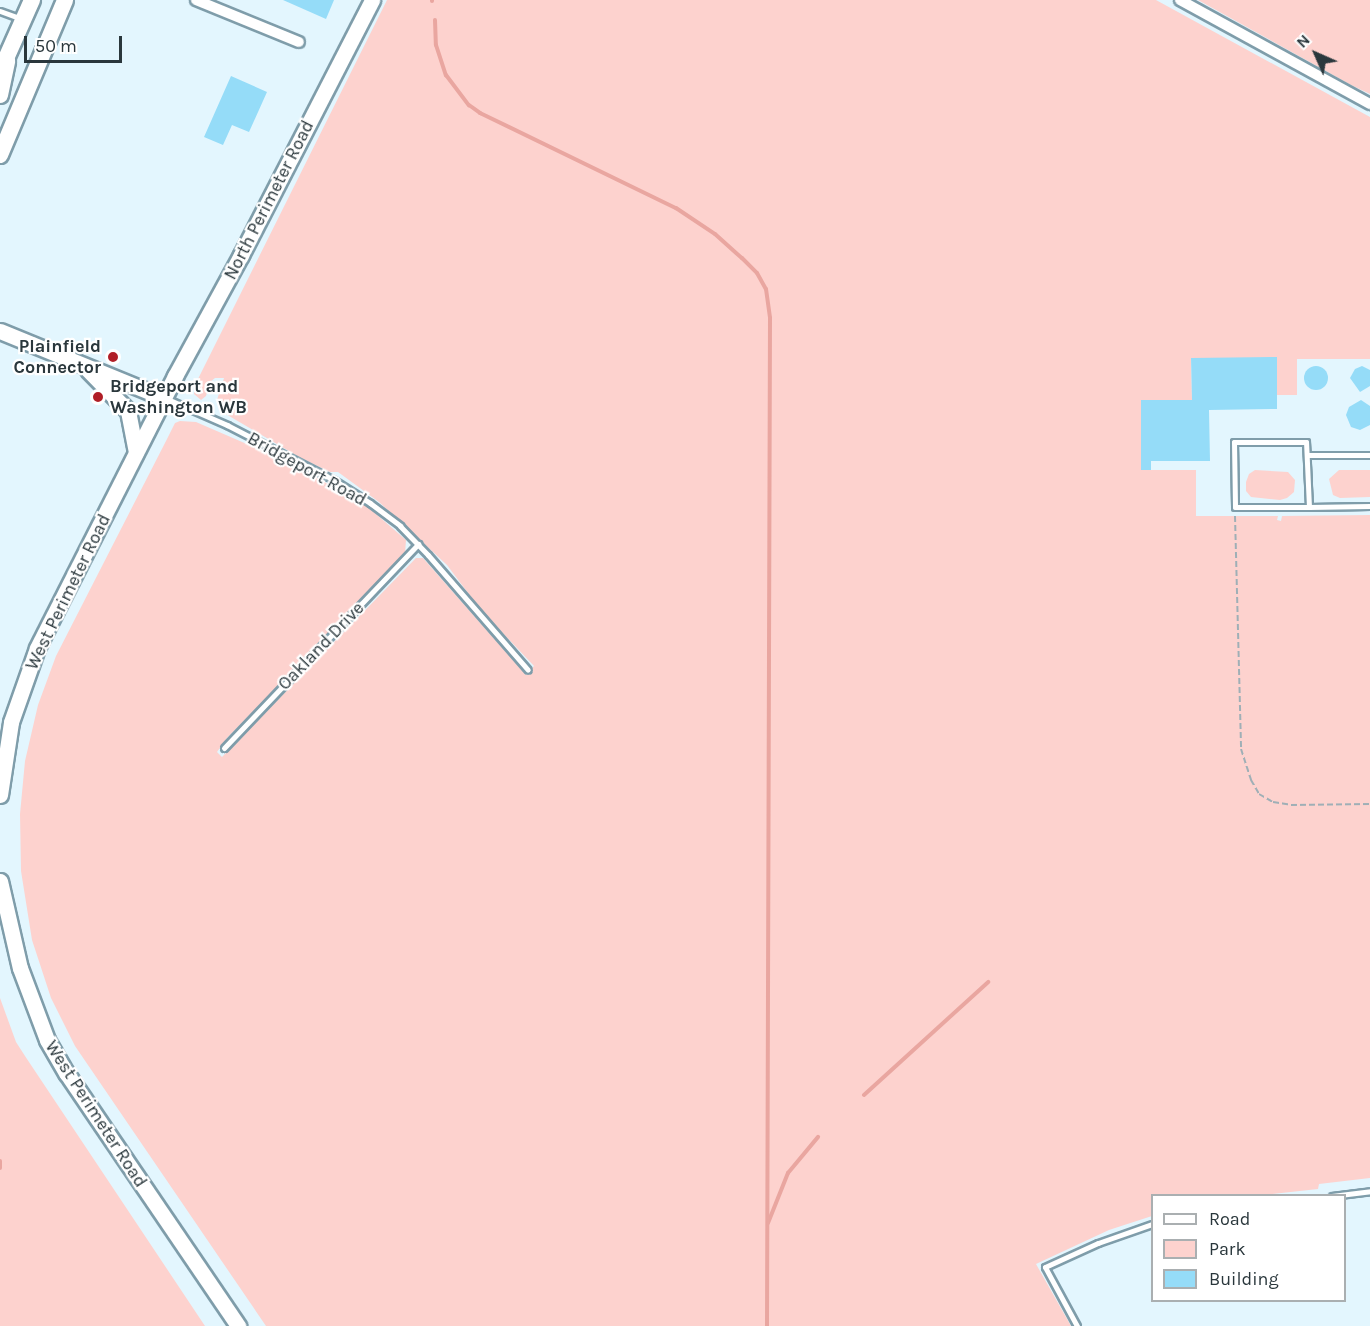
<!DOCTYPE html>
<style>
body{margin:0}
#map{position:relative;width:1370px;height:1326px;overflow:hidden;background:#e3f6fe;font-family:Karla,sans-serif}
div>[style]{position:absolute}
.green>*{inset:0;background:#fdd2ce}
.stream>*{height:4px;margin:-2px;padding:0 2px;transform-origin:2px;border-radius:2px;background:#e9a6a0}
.building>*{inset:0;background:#95dcf8}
.round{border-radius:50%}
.path>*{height:2px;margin-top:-1px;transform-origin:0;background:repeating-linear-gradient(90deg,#9fafb6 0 6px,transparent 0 9px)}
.roads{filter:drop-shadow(2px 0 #7f9daa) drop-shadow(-2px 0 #7f9daa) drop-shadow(0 2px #7f9daa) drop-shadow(0 -2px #7f9daa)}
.lane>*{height:5px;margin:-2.5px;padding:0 2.5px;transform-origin:2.5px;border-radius:2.5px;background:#fff}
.street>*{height:10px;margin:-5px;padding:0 5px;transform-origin:5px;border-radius:5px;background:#fff}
.secondary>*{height:15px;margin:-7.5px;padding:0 7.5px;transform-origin:7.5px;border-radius:7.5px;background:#fff}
.primary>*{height:16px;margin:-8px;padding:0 8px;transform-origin:8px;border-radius:8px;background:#fff}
.dots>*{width:16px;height:16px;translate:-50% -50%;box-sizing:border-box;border:3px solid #fff;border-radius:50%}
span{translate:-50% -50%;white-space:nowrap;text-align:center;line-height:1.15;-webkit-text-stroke:4.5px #fff;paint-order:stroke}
.street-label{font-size:18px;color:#2a373c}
.poi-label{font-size:18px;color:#2a373c;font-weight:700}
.right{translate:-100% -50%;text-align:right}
.left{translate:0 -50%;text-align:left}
.legend{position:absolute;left:1151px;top:1194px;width:195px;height:108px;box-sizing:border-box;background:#fff;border:2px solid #aaafb1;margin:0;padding:8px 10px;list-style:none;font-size:18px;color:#2a373c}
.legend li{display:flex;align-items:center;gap:12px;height:30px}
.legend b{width:30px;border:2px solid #aaafb1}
.north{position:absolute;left:1286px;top:24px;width:60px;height:60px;-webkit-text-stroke:4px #fff;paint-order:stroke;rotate:315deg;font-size:16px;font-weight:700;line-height:24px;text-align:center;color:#2a373c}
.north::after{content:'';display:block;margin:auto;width:21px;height:27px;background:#2a373c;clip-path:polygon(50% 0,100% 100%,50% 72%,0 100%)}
.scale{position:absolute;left:24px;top:36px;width:98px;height:27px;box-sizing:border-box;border:3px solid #2a373c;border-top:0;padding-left:8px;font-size:18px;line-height:21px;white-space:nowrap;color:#2a373c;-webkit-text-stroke:4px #fff;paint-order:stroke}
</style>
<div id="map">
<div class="green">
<i style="clip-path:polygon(387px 0,1156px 0,1370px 117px,1370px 359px,1297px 359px,1297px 395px,1277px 395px,1277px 358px,1191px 358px,1192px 400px,1141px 401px,1141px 470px,1196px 470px,1196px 516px,1278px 516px,1277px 520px,1281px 521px,1282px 516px,1370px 515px,1370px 1178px,1319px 1184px,1318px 1189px,1262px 1195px,1152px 1196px,1152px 1216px,1109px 1230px,1036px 1264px,1071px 1326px,266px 1326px,75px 1046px,51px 998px,32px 940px,21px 871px,20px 814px,25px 761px,38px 705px,56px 656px,166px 441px,175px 423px,180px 421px,196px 422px,295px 465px,368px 507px,406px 540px,405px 554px,398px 563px,227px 738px,217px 752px,222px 757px,416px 558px,423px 558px,526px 675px,534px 666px,480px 609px,447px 565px,379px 502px,338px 472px,330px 472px,299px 457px,224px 413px,217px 400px,224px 378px,215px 378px,210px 382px,206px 396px,201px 400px,194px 394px,195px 385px)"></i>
<i style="clip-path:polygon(1198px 0,1370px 0,1370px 94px,1351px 85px)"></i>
<i style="clip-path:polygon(1255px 470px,1288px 472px,1295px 480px,1294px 492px,1287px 498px,1280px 500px,1251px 497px,1246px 491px,1246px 482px,1249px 474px)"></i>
<i style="clip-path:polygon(1339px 470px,1370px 470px,1370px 497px,1340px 498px,1333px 495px,1329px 479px)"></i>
<i style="clip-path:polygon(0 998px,16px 1042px,25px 1056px,205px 1326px,0 1326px)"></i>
</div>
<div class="stream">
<i style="left:432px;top:0;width:1px;rotate:90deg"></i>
<i style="left:435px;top:20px;width:25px;rotate:88deg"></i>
<i style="left:436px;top:45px;width:32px;rotate:72deg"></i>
<i style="left:446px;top:75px;width:38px;rotate:53deg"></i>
<i style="left:469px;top:105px;width:14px;rotate:36deg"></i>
<i style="left:480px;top:113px;width:218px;rotate:25.9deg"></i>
<i style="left:676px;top:208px;width:47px;rotate:33.7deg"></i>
<i style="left:715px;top:234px;width:36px;rotate:42deg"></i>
<i style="left:742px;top:258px;width:21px;rotate:45deg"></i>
<i style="left:757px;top:273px;width:18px;rotate:61deg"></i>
<i style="left:766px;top:289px;width:29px;rotate:82deg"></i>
<i style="left:770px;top:318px;width:1008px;rotate:90.17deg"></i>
<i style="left:864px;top:1095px;width:168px;rotate:-42.3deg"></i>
<i style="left:0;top:1161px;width:7px;rotate:90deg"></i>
<i style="left:768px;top:1223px;width:54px;rotate:-68.2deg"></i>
<i style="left:788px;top:1173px;width:47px;rotate:-50.2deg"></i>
</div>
<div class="building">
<i style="clip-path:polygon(283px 0,334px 0,326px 19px)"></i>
<i style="clip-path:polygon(231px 76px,267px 92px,249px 132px,232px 125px,223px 145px,204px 137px)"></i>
<i style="clip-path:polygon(1277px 357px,1277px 409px,1209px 410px,1210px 461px,1151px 461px,1151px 470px,1141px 470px,1141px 400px,1192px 400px,1191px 358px)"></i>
<i style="clip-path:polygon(1362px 366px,1370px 370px,1370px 386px,1360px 392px,1350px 378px,1355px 369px)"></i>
<i class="round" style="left:1304px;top:366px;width:24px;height:24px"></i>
<i style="clip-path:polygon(1361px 400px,1370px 406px,1370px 425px,1360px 430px,1351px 427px,1346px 415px,1349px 407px)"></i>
</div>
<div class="path">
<i style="left:1235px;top:516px;width:233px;rotate:88.5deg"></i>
<i style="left:1241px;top:749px;width:33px;rotate:72deg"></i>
<i style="left:1251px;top:780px;width:16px;rotate:60deg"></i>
<i style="left:1259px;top:794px;width:16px;rotate:30deg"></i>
<i style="left:1273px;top:802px;width:18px;rotate:9deg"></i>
<i style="left:1291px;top:805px;width:79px;rotate:-0.7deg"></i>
</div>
<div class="roads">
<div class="lane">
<i style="left:0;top:11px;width:23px;rotate:20deg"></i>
<i style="left:165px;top:398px;width:68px;rotate:23.5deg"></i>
<i style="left:227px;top:425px;width:120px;rotate:27.2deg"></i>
<i style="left:334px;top:480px;width:43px;rotate:32.6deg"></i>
<i style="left:370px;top:503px;width:38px;rotate:37deg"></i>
<i style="left:400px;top:526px;width:40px;rotate:46deg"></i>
<i style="left:428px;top:555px;width:152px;rotate:49deg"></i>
<i style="left:1307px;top:455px;width:63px"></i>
<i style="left:1309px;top:507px;width:65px;rotate:-92.6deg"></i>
<i style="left:1306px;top:442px;width:72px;rotate:180deg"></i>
<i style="left:1234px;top:442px;width:65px;rotate:89.1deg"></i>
<i style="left:1235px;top:507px;width:74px"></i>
<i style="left:1309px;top:507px;width:61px;rotate:-0.9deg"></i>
<i style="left:224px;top:748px;width:282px;rotate:-46.4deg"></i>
<i style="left:1332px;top:1196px;width:38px;rotate:-7deg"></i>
<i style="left:1077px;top:1326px;width:67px;rotate:-118.5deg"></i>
<i style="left:1045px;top:1267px;width:58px;rotate:-24.4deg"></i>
<i style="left:1098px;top:1243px;width:57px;rotate:-19.4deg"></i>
</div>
<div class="street">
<i style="left:196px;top:0;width:111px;rotate:22.2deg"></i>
<i style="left:1180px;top:0;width:217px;rotate:28.7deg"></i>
</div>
<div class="secondary">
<i style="left:0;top:331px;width:177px;rotate:22.2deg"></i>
<i style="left:88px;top:370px;width:57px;rotate:45.7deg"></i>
<i style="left:128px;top:411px;width:42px;rotate:79deg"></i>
<i style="left:0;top:795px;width:74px;rotate:-81.4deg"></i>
<i style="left:11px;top:722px;width:78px;rotate:-70.6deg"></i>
<i style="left:37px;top:648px;width:305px;rotate:-63.1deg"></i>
<i style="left:175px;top:376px;width:138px;rotate:-61.4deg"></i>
<i style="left:241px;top:255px;width:287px;rotate:-62.8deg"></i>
<i style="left:0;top:881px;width:89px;rotate:77.1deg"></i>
<i style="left:20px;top:968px;width:77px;rotate:69.4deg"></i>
<i style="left:47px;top:1040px;width:39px;rotate:60deg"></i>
<i style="left:67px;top:1074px;width:305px;rotate:55.8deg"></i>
</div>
<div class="primary">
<i style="left:0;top:72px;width:79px;rotate:-66deg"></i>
<i style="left:0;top:95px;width:35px;rotate:-78deg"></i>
<i style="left:0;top:155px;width:168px;rotate:-67.2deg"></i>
</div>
</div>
<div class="dots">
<i style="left:113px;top:357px;background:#b01e27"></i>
<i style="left:98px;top:397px;background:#b01e27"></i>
</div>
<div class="street-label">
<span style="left:269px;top:200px;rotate:-63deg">North Perimeter Road</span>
<span style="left:307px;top:469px;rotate:29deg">Bridgeport Road</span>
<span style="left:68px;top:592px;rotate:-64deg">West Perimeter Road</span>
<span style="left:321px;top:646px;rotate:-46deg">Oakland Drive</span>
<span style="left:96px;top:1114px;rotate:57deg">West Perimeter Road</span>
</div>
<div class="poi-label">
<span class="right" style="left:101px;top:357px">Plainfield<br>Connector</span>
<span class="left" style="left:110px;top:397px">Bridgeport and<br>Washington WB</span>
</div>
<ul class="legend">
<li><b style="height:8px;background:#fff"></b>Road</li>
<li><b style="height:16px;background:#fdd2ce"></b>Park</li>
<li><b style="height:16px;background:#95dcf8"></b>Building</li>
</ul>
<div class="north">N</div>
<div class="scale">50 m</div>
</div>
